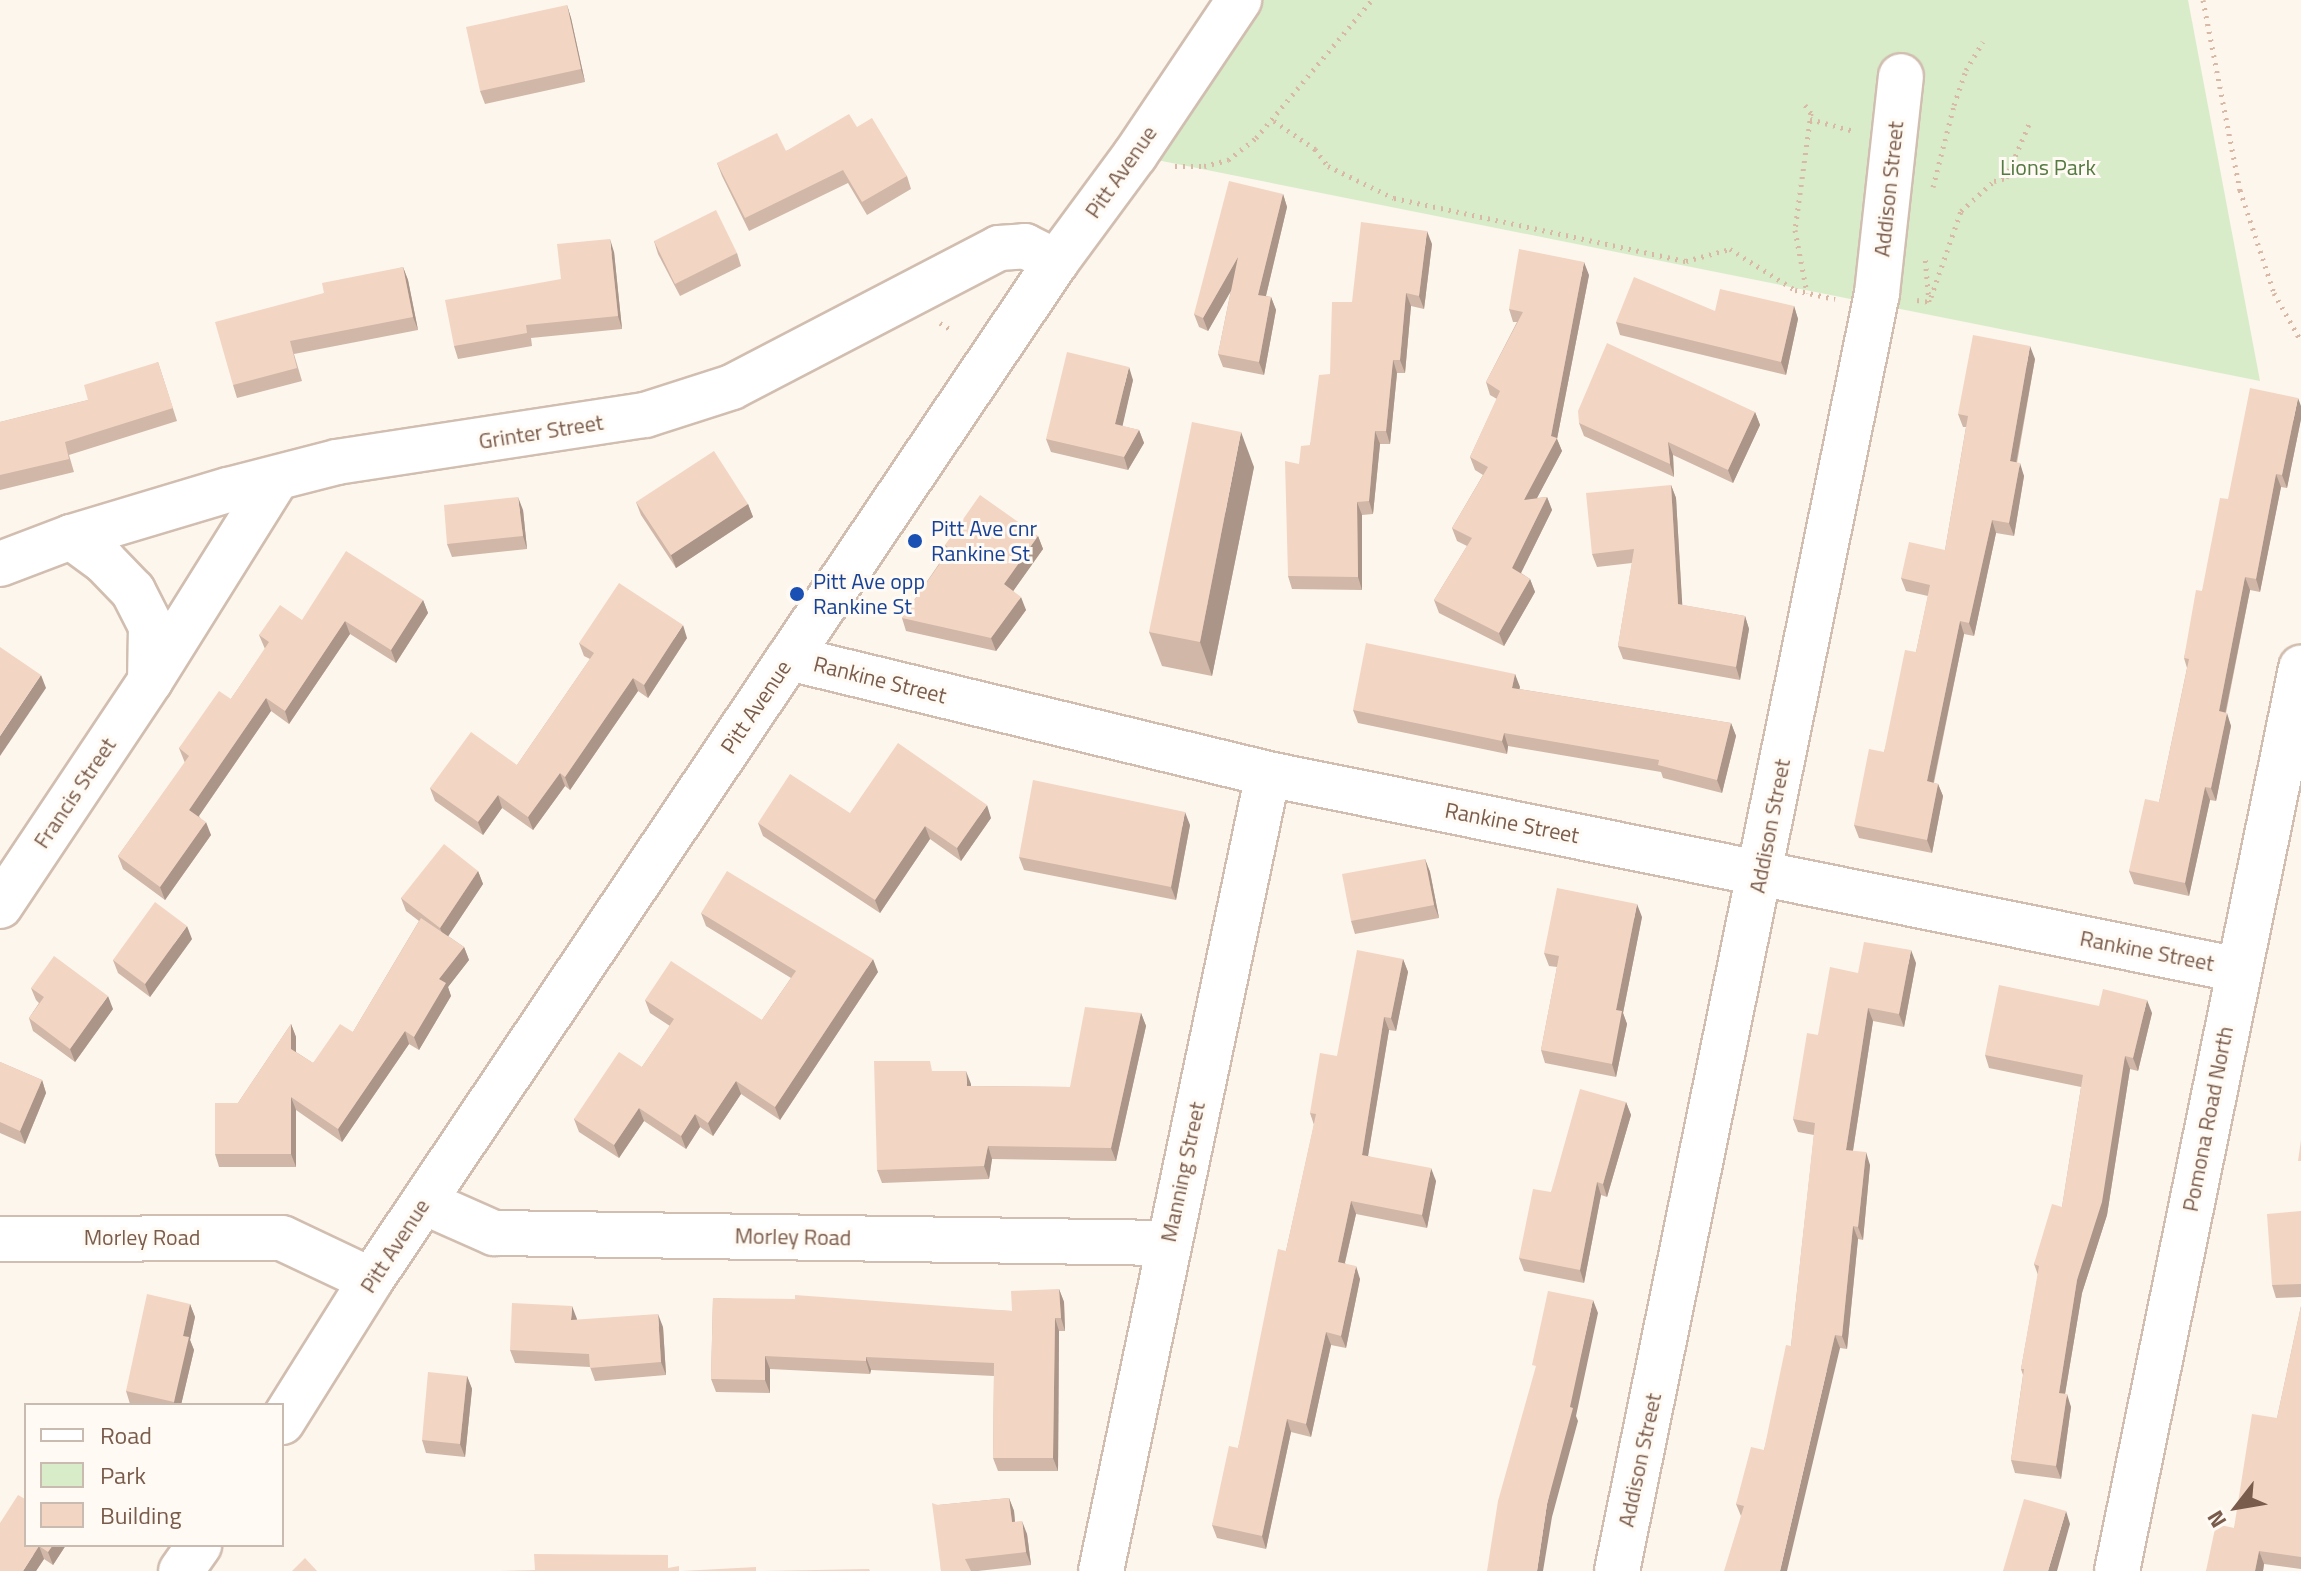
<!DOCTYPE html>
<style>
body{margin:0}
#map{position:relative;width:2301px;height:1571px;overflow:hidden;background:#fdf6ec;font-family:"Titillium Web",sans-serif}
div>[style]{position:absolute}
.green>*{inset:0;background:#d8ecc9}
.path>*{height:5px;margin-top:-2.5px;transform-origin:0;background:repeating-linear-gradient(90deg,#d9b8a5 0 2px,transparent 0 8px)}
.roads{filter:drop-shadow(2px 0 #d1beb0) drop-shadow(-2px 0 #d1beb0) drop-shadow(0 2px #d1beb0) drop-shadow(0 -2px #d1beb0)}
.minor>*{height:44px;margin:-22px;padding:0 22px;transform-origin:22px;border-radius:22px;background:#fff}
.wall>*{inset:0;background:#d1b7a8}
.shaded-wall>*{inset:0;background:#aa9588}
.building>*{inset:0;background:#f3d5c3}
.dots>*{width:22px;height:22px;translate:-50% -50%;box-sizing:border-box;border:4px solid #fffaf3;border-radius:50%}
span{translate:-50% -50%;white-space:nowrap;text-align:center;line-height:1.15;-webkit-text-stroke:6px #fffaf3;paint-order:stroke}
.park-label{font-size:22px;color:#537a41}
.street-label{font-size:22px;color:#7a5c4d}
.transit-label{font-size:22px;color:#164399}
.left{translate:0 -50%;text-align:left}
.legend{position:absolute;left:24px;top:1403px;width:260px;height:144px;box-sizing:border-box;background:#fffaf3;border:2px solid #cabbb1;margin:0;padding:10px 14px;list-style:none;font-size:24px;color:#7a5c4d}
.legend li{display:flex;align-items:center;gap:16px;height:40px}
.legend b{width:40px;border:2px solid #cabbb1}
.north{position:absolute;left:2197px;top:1467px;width:80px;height:80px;-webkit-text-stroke:6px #fffaf3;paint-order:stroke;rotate:239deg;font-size:22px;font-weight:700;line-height:32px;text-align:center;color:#7a5c4d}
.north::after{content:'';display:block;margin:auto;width:28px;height:36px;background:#7a5c4d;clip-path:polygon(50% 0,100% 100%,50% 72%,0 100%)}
</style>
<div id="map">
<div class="green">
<i style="clip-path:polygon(1262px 0,2188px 0,2260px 381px,1157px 160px)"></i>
</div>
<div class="path">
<i style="left:2203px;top:0;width:194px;rotate:79deg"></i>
<i style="left:2240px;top:190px;width:108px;rotate:71.7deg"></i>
<i style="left:2274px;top:293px;width:55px;rotate:60.6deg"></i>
<i style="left:1805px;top:105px;width:10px;rotate:53deg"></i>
<i style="left:1811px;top:113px;width:118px;rotate:97.8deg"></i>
<i style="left:1795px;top:230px;width:64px;rotate:79.2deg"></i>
<i style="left:1810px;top:119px;width:46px;rotate:15.3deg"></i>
<i style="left:1274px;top:121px;width:50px;rotate:34.3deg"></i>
<i style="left:1315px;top:149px;width:21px;rotate:53deg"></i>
<i style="left:1328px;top:166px;width:73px;rotate:25.9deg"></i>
<i style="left:1394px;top:198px;width:299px;rotate:12.2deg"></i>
<i style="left:1686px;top:261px;width:46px;rotate:-15.3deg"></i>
<i style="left:1730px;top:249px;width:77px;rotate:32.2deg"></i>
<i style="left:1795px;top:290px;width:41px;rotate:12.7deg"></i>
<i style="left:1175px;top:166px;width:29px"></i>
<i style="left:1204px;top:166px;width:25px;rotate:-14deg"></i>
<i style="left:1228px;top:160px;width:36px;rotate:-38deg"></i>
<i style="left:1256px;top:138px;width:180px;rotate:-50deg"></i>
<i style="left:1933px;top:187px;width:85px;rotate:-75.6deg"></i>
<i style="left:1954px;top:105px;width:37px;rotate:-71deg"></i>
<i style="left:1966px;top:70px;width:33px;rotate:-59deg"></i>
<i style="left:1931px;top:297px;width:91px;rotate:-70.8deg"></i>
<i style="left:1961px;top:211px;width:45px;rotate:-42.3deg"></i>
<i style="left:1994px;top:181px;width:12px;rotate:-14deg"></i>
<i style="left:2006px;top:178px;width:59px;rotate:-66.9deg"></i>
<i style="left:1917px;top:300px;width:12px;rotate:9deg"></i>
<i style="left:1929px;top:302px;width:46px;rotate:-95deg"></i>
<i style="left:940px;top:323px;width:15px;rotate:32deg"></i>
</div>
<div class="roads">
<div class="minor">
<i style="left:71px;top:537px;width:41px;rotate:36deg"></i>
<i style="left:104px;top:561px;width:42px;rotate:46deg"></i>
<i style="left:133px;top:591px;width:39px;rotate:63deg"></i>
<i style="left:151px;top:626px;width:55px;rotate:91deg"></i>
<i style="left:0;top:564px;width:76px;rotate:-20.8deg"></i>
<i style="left:71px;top:537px;width:164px;rotate:-16.7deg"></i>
<i style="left:228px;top:490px;width:113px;rotate:-14.4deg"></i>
<i style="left:337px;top:462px;width:312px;rotate:-8.7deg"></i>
<i style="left:645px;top:415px;width:91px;rotate:-17.8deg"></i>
<i style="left:732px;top:387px;width:301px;rotate:-27.5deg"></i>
<i style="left:999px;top:248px;width:26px;rotate:-4deg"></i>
<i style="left:1025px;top:246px;width:35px;rotate:27deg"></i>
<i style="left:789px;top:658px;width:493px;rotate:13.6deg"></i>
<i style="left:1268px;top:774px;width:991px;rotate:11.41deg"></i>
<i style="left:0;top:906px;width:270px;rotate:-56.3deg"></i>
<i style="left:150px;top:681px;width:239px;rotate:-58deg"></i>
<i style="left:424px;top:1202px;width:77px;rotate:23.9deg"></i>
<i style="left:494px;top:1233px;width:674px;rotate:0.85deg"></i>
<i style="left:0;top:1239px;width:282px;rotate:-0.2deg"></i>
<i style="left:282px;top:1238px;width:98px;rotate:25.3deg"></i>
<i style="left:282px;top:1422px;width:168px;rotate:-57.9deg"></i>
<i style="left:371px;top:1280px;width:749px;rotate:-56.1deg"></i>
<i style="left:789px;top:658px;width:478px;rotate:-56deg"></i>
<i style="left:1056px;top:262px;width:133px;rotate:-53.6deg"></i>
<i style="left:1135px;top:155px;width:187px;rotate:-56.1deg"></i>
<i style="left:181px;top:1571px;width:32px;rotate:-55deg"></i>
<i style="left:1101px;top:1571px;width:814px;rotate:-78.17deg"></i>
<i style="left:1617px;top:1571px;width:1304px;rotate:-78.5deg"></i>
<i style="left:1877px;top:293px;width:218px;rotate:-83.7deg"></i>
<i style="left:2117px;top:1571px;width:922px;rotate:-78.48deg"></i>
</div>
</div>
<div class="wall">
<i style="clip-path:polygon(567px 5px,571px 18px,585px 82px,485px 104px,480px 91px)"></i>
<i style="clip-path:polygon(857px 127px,907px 176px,911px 189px,867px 215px,848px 183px,749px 231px,722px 176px,717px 163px,786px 151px)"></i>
<i style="clip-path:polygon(1283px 194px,1287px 207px,1266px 296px,1271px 297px,1276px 310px,1264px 375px,1223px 367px,1218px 354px,1231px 290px,1208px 331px,1199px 327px,1194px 314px)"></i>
<i style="clip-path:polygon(654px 241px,737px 253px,741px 266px,680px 296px,658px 254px)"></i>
<i style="clip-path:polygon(1432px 244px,1424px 309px,1411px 306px,1405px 373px,1397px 373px,1390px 444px,1380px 444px,1373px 514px,1362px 515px,1362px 590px,1292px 589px,1288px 576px,1299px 464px,1310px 445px,1352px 302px)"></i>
<i style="clip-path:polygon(614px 252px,622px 329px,531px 338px,532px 346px,458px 359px,454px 346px)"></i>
<i style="clip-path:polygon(403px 267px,408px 280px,418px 330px,294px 354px,302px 381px,237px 398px,233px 385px,324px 293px)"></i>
<i style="clip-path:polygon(1589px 275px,1557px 439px,1562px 451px,1537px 498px,1547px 497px,1552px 510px,1521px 573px,1530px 579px,1535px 592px,1504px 646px,1439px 613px,1434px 600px,1467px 546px,1457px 541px,1452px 528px,1483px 475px,1475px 470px,1470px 457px,1497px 399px,1490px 395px,1486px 382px,1517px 322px,1513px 322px,1509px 309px)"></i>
<i style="clip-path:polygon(1794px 306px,1798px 319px,1786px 375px,1620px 335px,1616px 322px,1715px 311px)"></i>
<i style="clip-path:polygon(2035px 359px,2017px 463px,2024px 476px,2014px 536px,1996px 533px,1974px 636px,1964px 634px,1934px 783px,1938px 784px,1943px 796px,1932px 853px,1859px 838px,1854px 825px,1884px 752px,1916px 652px,1928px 596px,1906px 591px,1901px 578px,1945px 550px,1966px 427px,1963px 427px,1958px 414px)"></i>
<i style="clip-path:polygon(158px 362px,177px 421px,69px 455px,74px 472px,0 490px,0 422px,88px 400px)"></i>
<i style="clip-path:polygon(1133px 380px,1122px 426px,1139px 430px,1144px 443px,1128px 470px,1051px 452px,1046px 439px)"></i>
<i style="clip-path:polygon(2301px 406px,2301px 419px,2287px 488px,2281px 487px,2260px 592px,2250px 590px,2226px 713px,2231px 726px,2216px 801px,2210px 800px,2189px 896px,2134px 884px,2129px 871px,2159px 802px,2187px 668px,2184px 658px,2202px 591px)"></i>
<i style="clip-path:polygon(1755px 412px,1760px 425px,1733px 483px,1673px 455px,1674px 477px,1584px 436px,1579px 423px)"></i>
<i style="clip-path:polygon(1254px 467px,1212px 676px,1162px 666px,1149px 632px)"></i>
<i style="clip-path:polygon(1671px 485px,1676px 498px,1682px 605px,1745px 616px,1749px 629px,1740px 680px,1623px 659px,1618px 646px,1632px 563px,1597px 567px,1592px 554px)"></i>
<i style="clip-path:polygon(636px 502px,748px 504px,753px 517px,676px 568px,641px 515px)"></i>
<i style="clip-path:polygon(523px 510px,527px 549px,452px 557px,447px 544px)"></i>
<i style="clip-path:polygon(1038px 536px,1043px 549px,1013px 591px,1026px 610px,996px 651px,906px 631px,902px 618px,947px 552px,945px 545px)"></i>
<i style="clip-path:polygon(423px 600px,428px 613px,396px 663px,350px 634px,289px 724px,271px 711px,199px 816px,211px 835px,165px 900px,123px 869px,118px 856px,185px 763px,179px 748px,231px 699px,265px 649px,259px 635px,302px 620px)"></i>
<i style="clip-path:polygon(687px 638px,648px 698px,638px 691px,570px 790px,565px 786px,533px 830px,502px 808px,483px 835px,435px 801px,430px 788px,517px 765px,590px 659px,584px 656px,579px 643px)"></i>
<i style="clip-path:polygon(1515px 674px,1519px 689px,1731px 723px,1736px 736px,1722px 793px,1663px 778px,1661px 772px,1508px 746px,1507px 754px,1358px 723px,1353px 710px)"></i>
<i style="clip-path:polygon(850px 813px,991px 818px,961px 861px,930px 839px,880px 913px,763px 836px,758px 823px)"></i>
<i style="clip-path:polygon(1190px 825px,1176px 900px,1024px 870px,1019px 857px)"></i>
<i style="clip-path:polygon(1425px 859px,1430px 872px,1439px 918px,1355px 934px,1351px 921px)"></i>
<i style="clip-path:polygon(478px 871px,483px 884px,448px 936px,464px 947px,469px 960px,448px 987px,451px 996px,419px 1050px,409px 1044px,342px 1142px,296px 1110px,296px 1167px,219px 1167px,215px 1154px,238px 1103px,291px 1024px,296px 1037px,296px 1052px,313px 1063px,353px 1032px,419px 921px,406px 911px,401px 898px)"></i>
<i style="clip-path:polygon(701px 913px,878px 972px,780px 1120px,741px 1094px,713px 1136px,700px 1127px,686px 1149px,644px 1121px,619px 1158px,579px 1132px,574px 1119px,642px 1067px,670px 1026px,650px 1013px,645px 1000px,762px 1020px,791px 978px,706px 926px)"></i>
<i style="clip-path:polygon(1642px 917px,1623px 1013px,1627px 1024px,1616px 1077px,1545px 1063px,1541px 1050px,1557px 967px,1549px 966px,1544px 953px)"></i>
<i style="clip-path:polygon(192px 939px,150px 997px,118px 973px,113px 960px)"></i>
<i style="clip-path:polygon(1403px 959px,1408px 972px,1396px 1031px,1389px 1030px,1368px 1156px,1436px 1181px,1427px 1228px,1356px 1214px,1345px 1263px,1360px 1279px,1346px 1348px,1331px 1345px,1311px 1437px,1291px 1432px,1266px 1549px,1217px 1538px,1212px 1525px,1238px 1448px,1286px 1251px,1314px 1125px,1310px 1113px,1337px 1056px)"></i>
<i style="clip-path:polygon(1916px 963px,1904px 1027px,1873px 1021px,1853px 1151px,1870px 1165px,1863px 1240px,1858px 1239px,1847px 1349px,1840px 1348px,1741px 1516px,1736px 1504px,1764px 1450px,1791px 1346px,1814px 1135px,1798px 1132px,1793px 1119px,1818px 1035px,1858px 973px)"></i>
<i style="clip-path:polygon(31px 988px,113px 1009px,75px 1062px,33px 1031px,29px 1018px,39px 1003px,36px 1000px)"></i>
<i style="clip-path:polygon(2099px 1006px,2152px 1013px,2138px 1071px,2130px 1069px,2107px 1215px,2082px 1293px,2065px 1394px,2071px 1407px,2061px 1479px,2015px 1473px,2011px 1460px,2023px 1375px,2021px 1369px,2038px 1275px,2034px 1264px,2062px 1207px,2081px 1087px,1989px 1068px,1985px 1055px)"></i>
<i style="clip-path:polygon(1141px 1013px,1146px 1026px,1116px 1161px,992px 1159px,989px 1179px,882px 1183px,877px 1170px,934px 1071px,971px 1086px,1070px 1087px)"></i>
<i style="clip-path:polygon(0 1062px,42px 1080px,46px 1093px,25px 1144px,0 1133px)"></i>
<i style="clip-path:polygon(1626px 1102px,1631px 1115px,1607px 1197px,1601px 1195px,1584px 1283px,1524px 1271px,1519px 1258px,1551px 1192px)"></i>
<i style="clip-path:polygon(2301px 1211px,2301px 1297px,2276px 1298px,2272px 1285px)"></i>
<i style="clip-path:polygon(1059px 1289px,1064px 1302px,1065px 1331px,1059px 1331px,1058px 1471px,998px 1471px,993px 1458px,994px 1376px,871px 1370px,870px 1374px,770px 1369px,770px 1393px,716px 1392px,711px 1379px,713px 1298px,1012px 1311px)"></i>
<i style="clip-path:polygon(190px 1304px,195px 1317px,190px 1340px,194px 1350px,181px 1405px,130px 1404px,126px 1391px)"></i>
<i style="clip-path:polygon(2301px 1306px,2301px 1569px,2264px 1564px,2263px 1571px,2206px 1571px,2234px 1528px,2277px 1418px)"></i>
<i style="clip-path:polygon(577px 1319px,577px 1320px,663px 1327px,666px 1375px,595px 1381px,590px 1367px,515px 1363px,510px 1350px)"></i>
<i style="clip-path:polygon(467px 1376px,472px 1389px,465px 1457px,426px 1453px,422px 1440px)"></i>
<i style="clip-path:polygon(1009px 1498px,1014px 1511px,1015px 1522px,1027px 1534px,1031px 1565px,978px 1571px,941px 1571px,938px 1505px)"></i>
<i style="clip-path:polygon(25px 1499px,66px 1545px,53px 1565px,44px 1559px,36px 1571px)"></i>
</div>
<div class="shaded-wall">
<i style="clip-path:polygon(567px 5px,571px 18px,585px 82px,581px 69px)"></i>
<i style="clip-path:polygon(1283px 194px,1287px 207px,1263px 308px,1258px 295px)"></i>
<i style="clip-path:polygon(1427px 231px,1432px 244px,1424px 309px,1419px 296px)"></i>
<i style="clip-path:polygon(610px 239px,614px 252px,622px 329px,618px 316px)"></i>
<i style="clip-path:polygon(1238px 257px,1243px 270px,1208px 331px,1203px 318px)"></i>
<i style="clip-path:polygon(1584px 262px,1589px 275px,1557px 439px,1562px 451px,1529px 513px,1524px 500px,1551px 436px)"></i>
<i style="clip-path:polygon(403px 267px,408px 280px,418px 330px,413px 317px)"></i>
<i style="clip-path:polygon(1406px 293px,1411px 306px,1405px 373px,1400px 360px)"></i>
<i style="clip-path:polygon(1271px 297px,1276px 310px,1264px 375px,1259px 362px)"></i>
<i style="clip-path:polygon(1794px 306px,1798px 319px,1786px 375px,1781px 362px)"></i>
<i style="clip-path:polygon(2030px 346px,2035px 359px,2014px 474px,2010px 461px)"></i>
<i style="clip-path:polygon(1393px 360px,1397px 373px,1390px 444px,1386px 431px)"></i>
<i style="clip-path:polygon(1129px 367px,1133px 380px,1120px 437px,1115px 424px)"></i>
<i style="clip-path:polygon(2298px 398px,2301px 406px,2301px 419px,2287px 488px,2282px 475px)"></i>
<i style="clip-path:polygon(1755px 412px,1760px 425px,1733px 483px,1728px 470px)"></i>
<i style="clip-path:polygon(1139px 430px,1144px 443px,1128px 470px,1124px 457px)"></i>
<i style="clip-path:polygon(1375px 431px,1380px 444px,1373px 514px,1369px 501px)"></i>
<i style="clip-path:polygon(1241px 432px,1254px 467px,1212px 676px,1200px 642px)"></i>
<i style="clip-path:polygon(1668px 442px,1673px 455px,1674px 477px,1670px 464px)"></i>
<i style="clip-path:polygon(2020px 463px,2024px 476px,2014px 536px,2009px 523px)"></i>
<i style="clip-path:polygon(2276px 474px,2281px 487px,2260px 592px,2256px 579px)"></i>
<i style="clip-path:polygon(1671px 485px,1676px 498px,1683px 617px,1678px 604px)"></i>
<i style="clip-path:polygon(518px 497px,523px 510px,527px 549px,523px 536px)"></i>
<i style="clip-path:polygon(1547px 497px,1552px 510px,1517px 581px,1512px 568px)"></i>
<i style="clip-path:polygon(1357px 502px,1362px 515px,1362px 590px,1358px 577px)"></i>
<i style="clip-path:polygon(748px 504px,753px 517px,676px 568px,671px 555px)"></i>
<i style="clip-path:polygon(1992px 520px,1996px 533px,1974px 636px,1969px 623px)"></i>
<i style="clip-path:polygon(1038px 536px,1043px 549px,1009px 597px,1004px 584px)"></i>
<i style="clip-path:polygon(2245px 577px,2250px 590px,2223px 724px,2219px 711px)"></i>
<i style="clip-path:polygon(1530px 579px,1535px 592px,1504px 646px,1499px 633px)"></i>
<i style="clip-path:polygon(1021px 597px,1026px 610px,996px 651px,991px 638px)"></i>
<i style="clip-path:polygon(423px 600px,428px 613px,396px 663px,391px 650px)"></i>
<i style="clip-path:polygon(1745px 616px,1749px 629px,1740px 680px,1736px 667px)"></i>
<i style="clip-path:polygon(345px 621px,350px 634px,289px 724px,285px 711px)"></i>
<i style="clip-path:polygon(1960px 621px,1964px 634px,1931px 794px,1927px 781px)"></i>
<i style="clip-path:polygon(683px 625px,687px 638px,648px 698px,644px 685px)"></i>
<i style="clip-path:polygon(1515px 674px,1520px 687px,1517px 701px,1512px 688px)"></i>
<i style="clip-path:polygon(41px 675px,46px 688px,0 756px,0 736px)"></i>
<i style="clip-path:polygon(633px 678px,638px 691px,570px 790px,565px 777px)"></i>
<i style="clip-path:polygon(266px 698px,271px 711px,194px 823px,189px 810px)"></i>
<i style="clip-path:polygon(2227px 713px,2231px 726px,2216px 801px,2211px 788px)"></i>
<i style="clip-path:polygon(1731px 723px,1736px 736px,1722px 793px,1717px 780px)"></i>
<i style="clip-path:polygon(1504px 733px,1508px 746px,1507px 754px,1502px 741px)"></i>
<i style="clip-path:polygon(560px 773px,565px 786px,533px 830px,528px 817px)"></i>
<i style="clip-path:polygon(1938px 784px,1943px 796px,1932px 853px,1927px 840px)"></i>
<i style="clip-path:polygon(2205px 787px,2210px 800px,2189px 896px,2185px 883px)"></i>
<i style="clip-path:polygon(498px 795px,502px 808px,483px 835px,478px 822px)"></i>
<i style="clip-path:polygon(987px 805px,991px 818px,961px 861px,957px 848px)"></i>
<i style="clip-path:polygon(1185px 812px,1190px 825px,1176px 900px,1171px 887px)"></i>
<i style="clip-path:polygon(206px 822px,211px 835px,165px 900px,160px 887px)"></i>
<i style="clip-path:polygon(925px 826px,930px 839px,880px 913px,875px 900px)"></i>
<i style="clip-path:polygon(1425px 859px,1430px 872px,1439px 918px,1434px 905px)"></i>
<i style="clip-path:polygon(478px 871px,483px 884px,445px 941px,440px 928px)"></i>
<i style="clip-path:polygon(1637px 904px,1642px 917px,1623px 1013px,1627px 1024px,1616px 1077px,1612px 1064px,1616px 1010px)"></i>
<i style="clip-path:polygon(187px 926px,192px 939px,150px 997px,145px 984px)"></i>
<i style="clip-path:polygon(464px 947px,469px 960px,448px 987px,451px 996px,419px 1050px,414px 1037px,439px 979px)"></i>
<i style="clip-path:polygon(1911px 950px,1916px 963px,1904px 1027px,1899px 1014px)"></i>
<i style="clip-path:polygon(873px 959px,878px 972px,780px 1120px,775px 1107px)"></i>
<i style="clip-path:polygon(1403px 959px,1408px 972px,1396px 1031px,1391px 1018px)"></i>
<i style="clip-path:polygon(108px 996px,113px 1009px,75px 1062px,70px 1049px)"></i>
<i style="clip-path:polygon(2147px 1000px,2152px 1013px,2138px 1071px,2133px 1058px)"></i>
<i style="clip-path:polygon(1868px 1008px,1873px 1021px,1851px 1163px,1846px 1150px)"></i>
<i style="clip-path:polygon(1141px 1013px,1146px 1026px,1116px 1161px,1111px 1148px)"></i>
<i style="clip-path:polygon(1384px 1017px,1389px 1030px,1366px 1168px,1362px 1155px)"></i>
<i style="clip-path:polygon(291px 1024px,296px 1037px,296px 1062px,291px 1049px)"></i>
<i style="clip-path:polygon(405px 1031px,409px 1044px,342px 1142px,338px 1129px)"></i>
<i style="clip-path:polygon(2125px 1056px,2130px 1069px,2107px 1215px,2082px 1293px,2063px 1406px,2059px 1393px,2077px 1280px)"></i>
<i style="clip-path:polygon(966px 1071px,971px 1084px,971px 1098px,967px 1086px)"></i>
<i style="clip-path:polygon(42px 1080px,46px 1093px,25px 1144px,20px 1131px)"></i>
<i style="clip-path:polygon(736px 1081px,741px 1094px,713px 1136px,708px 1123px)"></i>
<i style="clip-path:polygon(291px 1097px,296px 1110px,296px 1167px,291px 1154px)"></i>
<i style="clip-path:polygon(1626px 1102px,1631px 1115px,1607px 1197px,1603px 1184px)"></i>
<i style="clip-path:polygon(639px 1108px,644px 1121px,619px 1158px,614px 1145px)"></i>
<i style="clip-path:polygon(695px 1114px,700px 1127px,686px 1149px,681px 1136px)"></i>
<i style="clip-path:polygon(988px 1146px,992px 1159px,989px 1179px,984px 1166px)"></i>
<i style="clip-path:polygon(1866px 1152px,1870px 1165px,1863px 1240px,1858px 1227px)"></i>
<i style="clip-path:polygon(1431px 1168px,1436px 1181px,1427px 1228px,1422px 1215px)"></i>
<i style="clip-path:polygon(1597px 1182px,1601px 1195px,1584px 1283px,1580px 1270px)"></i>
<i style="clip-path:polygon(1351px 1201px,1356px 1214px,1342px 1275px,1338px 1262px)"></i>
<i style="clip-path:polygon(1853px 1226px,1858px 1239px,1847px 1349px,1842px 1336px)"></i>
<i style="clip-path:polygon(1356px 1266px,1360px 1279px,1346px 1348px,1341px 1336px)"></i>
<i style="clip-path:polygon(1059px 1289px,1064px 1302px,1065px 1331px,1061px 1318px)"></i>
<i style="clip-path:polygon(1593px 1300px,1598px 1313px,1576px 1416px,1578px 1421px,1552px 1517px,1543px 1571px,1537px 1571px,1547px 1504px)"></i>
<i style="clip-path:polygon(190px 1304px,195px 1317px,190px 1340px,194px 1350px,181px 1405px,175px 1405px,174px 1402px,183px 1336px)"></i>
<i style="clip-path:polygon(572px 1306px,577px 1319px,576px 1333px,571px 1320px)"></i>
<i style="clip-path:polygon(658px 1314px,663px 1327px,666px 1375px,661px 1362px)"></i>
<i style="clip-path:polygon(1055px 1318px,1059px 1331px,1058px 1471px,1053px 1458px)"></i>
<i style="clip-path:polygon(1326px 1332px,1331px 1345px,1311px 1437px,1306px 1424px)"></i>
<i style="clip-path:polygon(1835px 1335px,1840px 1348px,1787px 1571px,1780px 1571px)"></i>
<i style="clip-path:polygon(765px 1356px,770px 1369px,770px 1393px,765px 1380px)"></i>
<i style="clip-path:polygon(866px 1357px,871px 1370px,870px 1374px,866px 1361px)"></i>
<i style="clip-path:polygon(467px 1376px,472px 1389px,465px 1457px,460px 1444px)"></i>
<i style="clip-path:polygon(2067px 1394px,2071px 1407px,2061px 1479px,2056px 1466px)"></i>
<i style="clip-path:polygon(1287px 1419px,1291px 1432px,1266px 1549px,1262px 1536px)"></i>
<i style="clip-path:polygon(1009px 1498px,1014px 1511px,1016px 1535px,1012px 1522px)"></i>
<i style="clip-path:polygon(2066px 1511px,2070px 1524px,2057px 1571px,2048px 1571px)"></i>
<i style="clip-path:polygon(1022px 1521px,1027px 1534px,1031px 1565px,1026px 1552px)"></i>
<i style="clip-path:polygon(53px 1545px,66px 1545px,53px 1565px,48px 1552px)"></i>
<i style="clip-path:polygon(39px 1546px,44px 1559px,36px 1571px,23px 1571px)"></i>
<i style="clip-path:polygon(2259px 1551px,2264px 1564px,2263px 1571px,2255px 1571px)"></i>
</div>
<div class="building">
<i style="clip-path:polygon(567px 5px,581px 69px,480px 91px,466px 27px)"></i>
<i style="clip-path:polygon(849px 114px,857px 127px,872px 118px,907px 176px,862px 202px,843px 170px,745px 218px,717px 163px,777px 133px,786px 151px)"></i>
<i style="clip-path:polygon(1229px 181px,1283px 194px,1258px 295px,1271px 297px,1259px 362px,1218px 354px,1238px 257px,1203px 318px,1194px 314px)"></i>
<i style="clip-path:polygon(716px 210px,737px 253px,675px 284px,654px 241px)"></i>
<i style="clip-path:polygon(1361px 222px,1427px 231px,1419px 296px,1406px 293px,1400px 360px,1393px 360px,1386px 431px,1375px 431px,1369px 501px,1357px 502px,1358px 577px,1288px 576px,1285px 461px,1299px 464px,1301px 446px,1310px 445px,1319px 375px,1330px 374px,1332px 302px,1352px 302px)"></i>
<i style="clip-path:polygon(610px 239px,618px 316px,526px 325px,527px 333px,454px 346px,445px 300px,561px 279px,557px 244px)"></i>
<i style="clip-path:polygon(1519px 249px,1584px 262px,1551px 436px,1557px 438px,1524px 500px,1547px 497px,1512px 568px,1530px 579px,1499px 633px,1434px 600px,1472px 538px,1452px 528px,1488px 467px,1470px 457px,1500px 391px,1486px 382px,1523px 312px,1509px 309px)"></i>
<i style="clip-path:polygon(403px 267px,413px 317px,290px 341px,297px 368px,233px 385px,215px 322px,324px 293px,322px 283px)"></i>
<i style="clip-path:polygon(1634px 277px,1715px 311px,1720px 289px,1794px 306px,1781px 362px,1616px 322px)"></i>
<i style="clip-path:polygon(1973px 335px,2030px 346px,2010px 461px,2020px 463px,2009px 523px,1992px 520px,1969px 623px,1960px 621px,1927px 781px,1938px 784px,1927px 840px,1854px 825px,1869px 749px,1884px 752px,1905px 650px,1916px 652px,1930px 585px,1901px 578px,1909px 542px,1945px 550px,1968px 416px,1958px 414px)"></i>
<i style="clip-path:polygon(1607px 343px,1755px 412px,1728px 470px,1668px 442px,1670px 464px,1579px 423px,1578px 411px)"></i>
<i style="clip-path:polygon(1067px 352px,1129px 367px,1115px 424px,1139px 430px,1124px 457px,1046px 439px)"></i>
<i style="clip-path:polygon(158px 362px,173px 408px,65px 442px,69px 459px,0 475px,0 422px,88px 400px,84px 385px)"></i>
<i style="clip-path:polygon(2250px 388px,2298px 398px,2282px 475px,2276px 474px,2256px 579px,2245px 577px,2219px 711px,2227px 713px,2211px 788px,2205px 787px,2185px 883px,2129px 871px,2145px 799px,2159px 802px,2189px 659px,2184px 658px,2196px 590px,2202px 591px,2220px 498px,2228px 499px)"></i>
<i style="clip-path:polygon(1192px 422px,1241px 432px,1200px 642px,1149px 632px)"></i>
<i style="clip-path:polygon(714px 451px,748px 504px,671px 555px,636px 502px)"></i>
<i style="clip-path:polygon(1671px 485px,1678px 604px,1745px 616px,1736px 667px,1618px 646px,1634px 549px,1592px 554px,1586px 493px)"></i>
<i style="clip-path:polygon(980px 495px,1038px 536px,1004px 584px,1021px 597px,991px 638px,902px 618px,950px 549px,945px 545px)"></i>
<i style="clip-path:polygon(518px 497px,523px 536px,447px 544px,444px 505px)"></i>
<i style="clip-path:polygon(346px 551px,423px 600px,391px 650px,345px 621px,285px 711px,266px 698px,189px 810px,206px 822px,160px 887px,118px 856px,189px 756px,179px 748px,219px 691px,231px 699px,269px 642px,259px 635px,280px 605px,302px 620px)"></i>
<i style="clip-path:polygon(619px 583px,683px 625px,644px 685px,633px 678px,565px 777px,560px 773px,528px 817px,498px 795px,478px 822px,430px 788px,471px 732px,517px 765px,594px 653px,579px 643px)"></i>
<i style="clip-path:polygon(1366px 643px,1515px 674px,1512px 688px,1731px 723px,1717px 780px,1658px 765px,1659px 760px,1504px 733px,1502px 741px,1353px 710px)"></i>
<i style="clip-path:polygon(0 647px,41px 675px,0 736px)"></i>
<i style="clip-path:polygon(898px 743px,987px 805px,957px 848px,925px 826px,875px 900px,758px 823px,790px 774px,850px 813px)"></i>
<i style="clip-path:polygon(1033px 780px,1185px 812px,1171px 887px,1019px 857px)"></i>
<i style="clip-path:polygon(444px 844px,478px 871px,440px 928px,401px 898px)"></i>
<i style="clip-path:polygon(1425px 859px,1434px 905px,1351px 921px,1342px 874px)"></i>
<i style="clip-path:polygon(727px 871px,873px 959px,775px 1107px,736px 1081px,708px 1123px,695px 1114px,681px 1136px,639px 1108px,614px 1145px,574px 1119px,619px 1052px,642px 1067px,674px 1019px,645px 1000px,671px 961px,762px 1020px,796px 971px,701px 913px)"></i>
<i style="clip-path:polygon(1557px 888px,1637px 904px,1616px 1010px,1622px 1011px,1612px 1064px,1541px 1050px,1559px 956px,1544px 953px)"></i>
<i style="clip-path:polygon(155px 902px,187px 926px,145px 984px,113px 960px)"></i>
<i style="clip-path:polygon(421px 918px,464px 947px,439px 979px,446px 983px,414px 1037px,405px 1031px,338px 1129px,291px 1097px,291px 1154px,215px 1154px,215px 1103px,238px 1103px,291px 1024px,291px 1049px,313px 1063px,340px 1024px,353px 1032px)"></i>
<i style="clip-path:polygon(1864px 942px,1911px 950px,1899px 1014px,1868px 1008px,1846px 1150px,1866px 1152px,1858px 1227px,1853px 1226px,1842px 1336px,1835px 1335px,1780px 1571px,1724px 1571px,1744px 1506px,1736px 1504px,1751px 1447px,1764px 1450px,1786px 1345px,1791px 1346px,1815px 1123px,1793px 1119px,1807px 1033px,1818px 1035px,1830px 967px,1858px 973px)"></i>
<i style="clip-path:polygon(1357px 950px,1403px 959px,1391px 1018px,1384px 1017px,1362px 1155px,1431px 1168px,1422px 1215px,1351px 1201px,1338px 1262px,1356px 1266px,1341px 1336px,1326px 1332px,1306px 1424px,1287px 1419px,1262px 1536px,1212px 1525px,1229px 1446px,1238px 1448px,1278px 1249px,1286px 1251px,1316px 1114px,1310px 1113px,1320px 1053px,1337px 1056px)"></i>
<i style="clip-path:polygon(54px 956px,108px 996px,70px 1049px,29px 1018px,44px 997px,31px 988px)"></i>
<i style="clip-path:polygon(1999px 985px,2099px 1006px,2103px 989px,2147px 1000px,2133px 1058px,2125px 1056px,2102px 1202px,2077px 1280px,2059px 1393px,2067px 1394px,2056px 1466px,2011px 1460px,2024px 1369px,2021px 1369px,2039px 1266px,2034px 1264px,2052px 1204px,2062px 1207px,2083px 1075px,1985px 1055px)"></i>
<i style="clip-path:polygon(1085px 1007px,1141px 1013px,1111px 1148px,988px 1146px,984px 1166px,877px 1170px,874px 1061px,930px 1061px,932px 1071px,966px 1071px,967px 1086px,1070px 1087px)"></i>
<i style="clip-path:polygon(0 1062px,42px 1080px,20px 1131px,0 1122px)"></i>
<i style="clip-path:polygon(1580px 1089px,1626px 1102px,1603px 1184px,1597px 1182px,1580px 1270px,1519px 1258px,1533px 1189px,1551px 1192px)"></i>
<i style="clip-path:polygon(2301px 1140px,2301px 1161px,2298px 1161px)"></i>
<i style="clip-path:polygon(2301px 1211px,2301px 1284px,2272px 1285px,2267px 1214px)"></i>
<i style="clip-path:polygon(1059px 1289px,1061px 1318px,1055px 1318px,1053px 1458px,993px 1458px,994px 1363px,866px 1357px,866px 1361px,765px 1356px,765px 1380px,711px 1379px,713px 1298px,795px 1299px,795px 1295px,1012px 1311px,1011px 1291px)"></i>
<i style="clip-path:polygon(1548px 1291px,1593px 1300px,1570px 1407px,1573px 1408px,1547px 1504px,1537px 1571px,1487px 1571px,1498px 1501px,1536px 1366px,1532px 1365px)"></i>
<i style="clip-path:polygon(147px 1294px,190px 1304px,183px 1336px,189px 1337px,174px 1402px,126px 1391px)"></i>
<i style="clip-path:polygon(512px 1303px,572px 1306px,571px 1320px,658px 1314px,661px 1362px,590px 1368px,589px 1354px,510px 1350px)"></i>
<i style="clip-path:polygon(2301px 1306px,2301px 1557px,2259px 1551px,2255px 1571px,2206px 1571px,2216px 1524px,2234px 1528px,2252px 1414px,2277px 1418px)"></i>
<i style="clip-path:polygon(428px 1372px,467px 1376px,460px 1444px,422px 1440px)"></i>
<i style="clip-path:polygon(18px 1495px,25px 1499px,26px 1498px,26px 1545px,53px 1545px,48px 1552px,39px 1546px,23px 1571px,0 1571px,0 1523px)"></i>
<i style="clip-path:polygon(1009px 1498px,1012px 1522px,1022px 1521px,1026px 1552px,965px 1559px,971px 1571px,941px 1571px,932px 1503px,938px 1505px)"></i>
<i style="clip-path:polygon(2024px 1499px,2066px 1511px,2048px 1571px,2003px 1571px)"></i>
<i style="clip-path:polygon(534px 1554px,668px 1555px,668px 1568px,679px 1566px,679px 1571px,500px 1571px,535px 1570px)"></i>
<i style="clip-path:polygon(305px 1558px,317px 1571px,292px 1571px)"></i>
<i style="clip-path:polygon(756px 1567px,756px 1571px,682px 1571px)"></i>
<i style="clip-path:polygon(869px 1569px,870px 1571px,764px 1571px)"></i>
</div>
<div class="dots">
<i style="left:915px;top:541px;background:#1a4fb4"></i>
<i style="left:797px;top:594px;background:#1a4fb4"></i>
</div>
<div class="park-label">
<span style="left:2048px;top:168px">Lions Park</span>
</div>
<div class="street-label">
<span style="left:1121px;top:172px;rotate:-55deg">Pitt Avenue</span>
<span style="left:1889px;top:189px;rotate:-84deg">Addison Street</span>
<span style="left:541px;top:432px;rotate:-9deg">Grinter Street</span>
<span style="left:880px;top:680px;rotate:14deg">Rankine Street</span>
<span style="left:756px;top:707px;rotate:-56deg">Pitt Avenue</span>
<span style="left:75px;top:793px;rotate:-56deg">Francis Street</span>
<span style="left:1512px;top:823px;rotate:11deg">Rankine Street</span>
<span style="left:1770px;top:826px;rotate:-79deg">Addison Street</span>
<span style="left:2147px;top:951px;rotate:11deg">Rankine Street</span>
<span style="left:2208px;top:1119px;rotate:-79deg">Pomona Road North</span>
<span style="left:1183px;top:1172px;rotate:-78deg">Manning Street</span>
<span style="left:793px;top:1237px;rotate:1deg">Morley Road</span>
<span style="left:142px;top:1238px">Morley Road</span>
<span style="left:395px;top:1246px;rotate:-57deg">Pitt Avenue</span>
<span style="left:1640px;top:1460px;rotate:-78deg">Addison Street</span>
</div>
<div class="transit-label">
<span class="left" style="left:931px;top:541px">Pitt Ave cnr<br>Rankine St</span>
<span class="left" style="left:813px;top:594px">Pitt Ave opp<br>Rankine St</span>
</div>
<ul class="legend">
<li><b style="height:10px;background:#fff"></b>Road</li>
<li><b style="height:22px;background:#d8ecc9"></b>Park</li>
<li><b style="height:22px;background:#f3d5c3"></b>Building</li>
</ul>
<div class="north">N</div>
</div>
